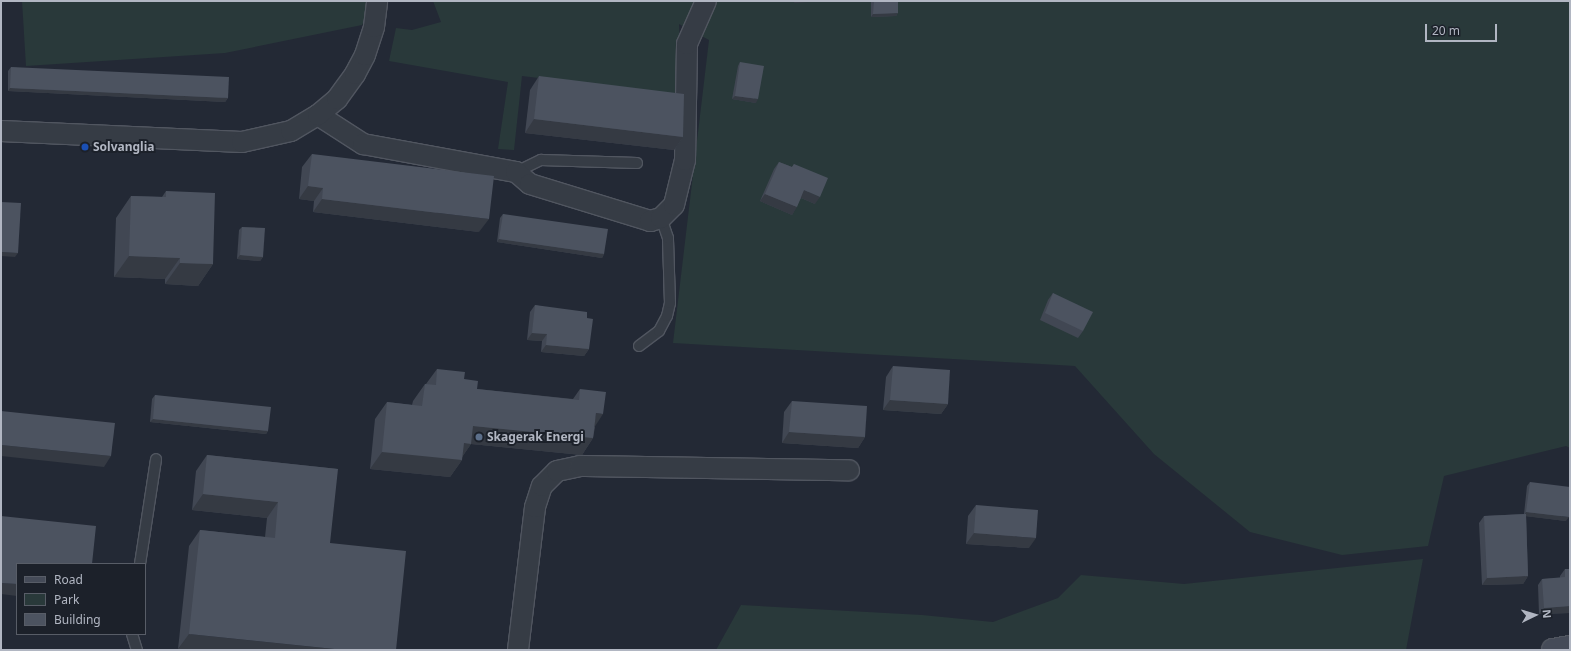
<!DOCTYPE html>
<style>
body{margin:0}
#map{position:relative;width:1571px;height:651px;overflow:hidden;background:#232935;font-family:"Noto Sans",sans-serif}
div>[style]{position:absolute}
.green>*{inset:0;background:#29393a}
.roads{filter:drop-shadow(1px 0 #515660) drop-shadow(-1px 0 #515660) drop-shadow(0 1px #515660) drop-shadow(0 -1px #515660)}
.lane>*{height:10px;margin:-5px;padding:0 5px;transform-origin:5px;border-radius:5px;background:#363c45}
.street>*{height:20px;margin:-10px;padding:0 10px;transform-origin:10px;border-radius:10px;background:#363c45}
.secondary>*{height:22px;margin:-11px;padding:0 11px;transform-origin:11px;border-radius:11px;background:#454b58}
.wall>*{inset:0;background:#414753}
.shaded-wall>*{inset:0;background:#353a43}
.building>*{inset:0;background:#4c5360}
.dots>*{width:11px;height:11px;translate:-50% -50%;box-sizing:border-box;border:2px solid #1c212a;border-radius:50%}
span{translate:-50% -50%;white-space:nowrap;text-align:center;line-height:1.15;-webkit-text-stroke:4px #1c212a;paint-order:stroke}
.poi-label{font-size:12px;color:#b1b6c2;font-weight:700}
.left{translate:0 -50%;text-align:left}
.frame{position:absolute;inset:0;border:2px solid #b1b6c2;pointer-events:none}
.legend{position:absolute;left:16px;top:563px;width:130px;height:72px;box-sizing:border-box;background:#1c212a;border:1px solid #585d67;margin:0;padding:5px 7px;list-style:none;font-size:12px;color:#b1b6c2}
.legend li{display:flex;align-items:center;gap:8px;height:20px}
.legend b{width:20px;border:1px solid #585d67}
.north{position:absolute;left:1515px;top:595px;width:40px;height:40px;-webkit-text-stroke:3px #1c212a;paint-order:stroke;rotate:85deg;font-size:11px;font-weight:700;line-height:16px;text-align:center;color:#b1b6c2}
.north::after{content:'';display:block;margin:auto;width:14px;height:18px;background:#b1b6c2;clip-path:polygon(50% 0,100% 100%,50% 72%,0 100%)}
.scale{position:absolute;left:1425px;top:24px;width:72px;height:18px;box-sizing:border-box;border:2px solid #b1b6c2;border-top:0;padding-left:5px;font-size:12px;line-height:14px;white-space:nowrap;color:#b1b6c2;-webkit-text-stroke:3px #1c212a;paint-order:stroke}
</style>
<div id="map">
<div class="green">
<i style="clip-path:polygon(22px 1px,377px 1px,362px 25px,225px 53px,26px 66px)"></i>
<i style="clip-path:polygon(433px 1px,1570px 1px,1570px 448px,1566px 446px,1444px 476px,1428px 546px,1342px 555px,1250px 532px,1154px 454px,1075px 366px,673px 343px,709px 40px,679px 24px,682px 95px,522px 76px,514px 150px,498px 149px,508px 82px,389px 61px,396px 28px,412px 30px,441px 22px)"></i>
<i style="clip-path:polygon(1423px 559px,1406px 650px,716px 650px,741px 605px,922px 615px,993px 622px,1058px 598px,1081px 575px,1184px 584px)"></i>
</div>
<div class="roads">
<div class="lane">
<i style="left:516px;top:172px;width:28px;rotate:-26deg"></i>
<i style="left:541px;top:160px;width:96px;rotate:1.8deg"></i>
<i style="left:639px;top:346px;width:25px;rotate:-37deg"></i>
<i style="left:659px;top:331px;width:17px;rotate:-62deg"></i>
<i style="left:667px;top:316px;width:13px;rotate:-77deg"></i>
<i style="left:670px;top:303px;width:65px;rotate:-91.8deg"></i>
<i style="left:668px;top:238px;width:21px;rotate:-109deg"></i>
<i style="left:140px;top:564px;width:106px;rotate:-81.3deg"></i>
<i style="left:132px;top:634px;width:17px;rotate:73deg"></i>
</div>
<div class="street">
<i style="left:318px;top:115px;width:54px;rotate:32.8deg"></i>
<i style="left:363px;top:144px;width:156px;rotate:10.4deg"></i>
<i style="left:516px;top:172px;width:18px;rotate:41deg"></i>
<i style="left:530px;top:184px;width:126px;rotate:17.1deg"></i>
<i style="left:650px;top:221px;width:11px;rotate:-15deg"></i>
<i style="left:661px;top:218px;width:18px;rotate:-45deg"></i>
<i style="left:674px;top:205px;width:46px;rotate:-76.3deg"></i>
<i style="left:685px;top:160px;width:116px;rotate:-89deg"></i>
<i style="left:687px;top:44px;width:47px;rotate:-66.2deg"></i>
<i style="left:1px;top:131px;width:241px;rotate:2.6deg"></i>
<i style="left:242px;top:142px;width:50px;rotate:-12.7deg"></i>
<i style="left:291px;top:131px;width:31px;rotate:-31deg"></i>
<i style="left:318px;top:115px;width:25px;rotate:-40deg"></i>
<i style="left:337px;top:99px;width:31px;rotate:-54deg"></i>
<i style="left:355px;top:74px;width:21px;rotate:-62deg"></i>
<i style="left:365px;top:55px;width:29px;rotate:-72deg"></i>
<i style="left:374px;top:27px;width:26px;rotate:-83deg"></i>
<i style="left:518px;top:650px;width:144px;rotate:-83.2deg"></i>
<i style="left:535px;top:507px;width:22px;rotate:-72deg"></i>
<i style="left:542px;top:486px;width:21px;rotate:-45deg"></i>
<i style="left:557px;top:471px;width:24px;rotate:-12deg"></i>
<i style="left:580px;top:466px;width:269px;rotate:0.9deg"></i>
</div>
<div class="secondary">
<i style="left:1553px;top:650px;width:17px;rotate:-10deg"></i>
</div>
</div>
<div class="wall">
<i style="clip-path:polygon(871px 1px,898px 1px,898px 13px,896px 16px,871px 17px)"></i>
<i style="clip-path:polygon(740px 62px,756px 103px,732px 99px,738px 66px)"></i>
<i style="clip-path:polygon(11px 67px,228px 98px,225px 102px,8px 91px,8px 71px)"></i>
<i style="clip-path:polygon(539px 76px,683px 137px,674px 150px,525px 133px,530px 90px)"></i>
<i style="clip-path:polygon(312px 154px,479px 232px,313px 212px,314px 201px,299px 199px,302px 167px)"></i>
<i style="clip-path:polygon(779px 162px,792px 167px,794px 164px,815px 204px,801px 198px,792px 215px,760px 201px,774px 169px)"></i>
<i style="clip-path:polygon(166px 191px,213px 264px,198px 286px,165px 284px,165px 279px,114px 277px,116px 218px,131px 196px,162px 197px)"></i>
<i style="clip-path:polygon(503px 214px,604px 254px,602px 258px,497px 242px,500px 218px)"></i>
<i style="clip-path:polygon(242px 227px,263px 257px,260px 261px,237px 259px,239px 230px)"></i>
<i style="clip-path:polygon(1053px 293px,1083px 331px,1078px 338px,1040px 320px,1048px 300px)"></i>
<i style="clip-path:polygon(535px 305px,587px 318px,589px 349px,584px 356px,541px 352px,542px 341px,527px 340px,530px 312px)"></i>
<i style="clip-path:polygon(893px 366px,948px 404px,941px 414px,883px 410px,886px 377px)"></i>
<i style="clip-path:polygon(437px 369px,464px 379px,477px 389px,573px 399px,580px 389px,595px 427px,593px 438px,582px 455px,471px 444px,462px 457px,462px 460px,450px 477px,370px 469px,375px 419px,387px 402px,412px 405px,413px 401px,425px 384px,426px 384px)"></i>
<i style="clip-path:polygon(155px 395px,268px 431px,266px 434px,150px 422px,152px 399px)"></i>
<i style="clip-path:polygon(792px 401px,865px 437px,858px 448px,782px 443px,784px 412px)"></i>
<i style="clip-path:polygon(207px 455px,338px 469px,178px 649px,189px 546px,200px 530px,265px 537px,267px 518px,192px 510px,196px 471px)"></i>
<i style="clip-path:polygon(1530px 482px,1566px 521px,1526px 516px,1528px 576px,1523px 584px,1482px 585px,1479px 523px,1484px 516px,1524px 514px,1527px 486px)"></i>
<i style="clip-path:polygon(976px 505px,1029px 548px,966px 544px,968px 516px)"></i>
<i style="clip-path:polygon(1570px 545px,1570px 563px,1569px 547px)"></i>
<i style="clip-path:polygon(1565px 569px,1570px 613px,1539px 614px,1538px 585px,1542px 579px,1560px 578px,1560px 576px)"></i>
</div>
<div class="shaded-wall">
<i style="clip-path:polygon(795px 1px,824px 1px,794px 3px)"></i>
<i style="clip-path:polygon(898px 13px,896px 16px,871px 17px,873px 14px)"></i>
<i style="clip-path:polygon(10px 88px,228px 98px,225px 102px,8px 91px)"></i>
<i style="clip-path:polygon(735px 96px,758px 99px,756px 103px,732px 99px)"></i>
<i style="clip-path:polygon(534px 119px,683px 137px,674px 150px,525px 133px)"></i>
<i style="clip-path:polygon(308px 186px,323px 188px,314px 201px,299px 199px)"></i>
<i style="clip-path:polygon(804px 190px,820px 197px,815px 204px,799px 197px)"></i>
<i style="clip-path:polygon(765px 194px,797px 207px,792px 215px,760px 201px)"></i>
<i style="clip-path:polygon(322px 199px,489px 219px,479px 232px,313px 212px)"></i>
<i style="clip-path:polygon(499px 239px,604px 254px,602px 258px,497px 242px)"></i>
<i style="clip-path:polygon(1px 252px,18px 253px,15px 257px,1px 256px)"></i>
<i style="clip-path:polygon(240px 255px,263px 257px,260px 261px,237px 259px)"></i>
<i style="clip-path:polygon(129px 256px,180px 258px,165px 279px,114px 277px)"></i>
<i style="clip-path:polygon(180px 263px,213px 264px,198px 286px,165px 284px)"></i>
<i style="clip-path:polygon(532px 333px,547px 334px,542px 341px,527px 340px)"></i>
<i style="clip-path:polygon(546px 345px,589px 349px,584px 356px,541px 352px)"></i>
<i style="clip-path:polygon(890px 400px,948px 404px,941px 414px,883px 410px)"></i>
<i style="clip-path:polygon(596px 413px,603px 414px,592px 431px)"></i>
<i style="clip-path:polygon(153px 419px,268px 431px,266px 434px,150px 422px)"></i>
<i style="clip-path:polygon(473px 426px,593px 438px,582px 455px,461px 443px)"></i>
<i style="clip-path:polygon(789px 432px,865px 437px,858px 448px,782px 443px)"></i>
<i style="clip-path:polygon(464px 443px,471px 444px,460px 460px,462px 460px,450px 477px,370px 469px,382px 452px)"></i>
<i style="clip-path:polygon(1px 445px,111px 456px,104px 467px,1px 456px)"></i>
<i style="clip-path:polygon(203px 494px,278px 502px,267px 518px,192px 510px)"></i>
<i style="clip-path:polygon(1526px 512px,1569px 517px,1566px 521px,1524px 516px)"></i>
<i style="clip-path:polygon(974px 533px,1036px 538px,1029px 548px,966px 544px)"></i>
<i style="clip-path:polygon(1528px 576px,1523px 584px,1482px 585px,1487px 578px)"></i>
<i style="clip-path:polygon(1px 583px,17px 584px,17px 596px,1px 594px)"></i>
<i style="clip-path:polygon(1570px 606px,1570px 613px,1539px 614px,1544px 608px)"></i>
<i style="clip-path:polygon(189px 634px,344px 650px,184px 650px,178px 649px)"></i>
</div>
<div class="building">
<i style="clip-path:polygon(874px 1px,898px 1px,898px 13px,873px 14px)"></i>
<i style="clip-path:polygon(740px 62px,764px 66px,758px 99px,735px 96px)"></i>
<i style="clip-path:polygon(11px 67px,229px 77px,228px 98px,10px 88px)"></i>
<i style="clip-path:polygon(539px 76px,684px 94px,683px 137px,534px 119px)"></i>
<i style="clip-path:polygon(312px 154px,494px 176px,489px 219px,322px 199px,323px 188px,308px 186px)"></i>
<i style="clip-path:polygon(779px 162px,792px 167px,794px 164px,828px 178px,820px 197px,804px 190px,797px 207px,765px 194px)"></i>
<i style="clip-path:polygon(166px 191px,215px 193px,213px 264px,180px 263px,180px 258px,129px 256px,131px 196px,166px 197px)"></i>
<i style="clip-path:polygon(1px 202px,21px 203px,18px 253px,1px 252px)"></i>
<i style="clip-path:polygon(503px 214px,608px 229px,604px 254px,499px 239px)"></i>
<i style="clip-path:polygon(242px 227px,265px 228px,263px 257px,240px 255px)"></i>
<i style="clip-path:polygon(1053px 293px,1093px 312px,1083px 331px,1045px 313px)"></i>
<i style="clip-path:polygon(535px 305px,587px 312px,587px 318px,593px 319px,589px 349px,546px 345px,547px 334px,532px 333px)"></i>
<i style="clip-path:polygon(893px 366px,950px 370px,948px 404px,890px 400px)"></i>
<i style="clip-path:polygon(437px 369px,465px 372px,464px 379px,478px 381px,477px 389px,579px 400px,580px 389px,606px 392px,603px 414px,596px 413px,593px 438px,473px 426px,471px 444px,464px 443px,462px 460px,382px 452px,387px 402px,422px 406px,425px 384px,436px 385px)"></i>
<i style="clip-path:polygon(155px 395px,271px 407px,268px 431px,153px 419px)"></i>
<i style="clip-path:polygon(792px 401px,867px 406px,865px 437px,789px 432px)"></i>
<i style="clip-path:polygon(1px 411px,115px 423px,111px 456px,1px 445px)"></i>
<i style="clip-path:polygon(207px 455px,338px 469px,330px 543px,406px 551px,396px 650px,344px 650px,189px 634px,200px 530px,275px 538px,278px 502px,203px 494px)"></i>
<i style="clip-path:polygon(1530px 482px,1570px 487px,1570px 508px,1569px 517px,1526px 512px)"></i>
<i style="clip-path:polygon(976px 505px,1038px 510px,1036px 538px,974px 533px)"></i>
<i style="clip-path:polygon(1526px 514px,1528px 576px,1487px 578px,1484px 516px)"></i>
<i style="clip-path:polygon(1px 516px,96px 526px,92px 564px,17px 564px,17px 584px,1px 583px)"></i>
<i style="clip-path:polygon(1565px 569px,1570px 569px,1570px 606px,1544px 608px,1542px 579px,1565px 577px)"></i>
</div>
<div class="dots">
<i style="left:85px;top:147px;background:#1a4fb4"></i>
<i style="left:479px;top:437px;background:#5c6f8a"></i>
</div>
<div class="poi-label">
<span class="left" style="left:93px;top:147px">Solvanglia</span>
<span class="left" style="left:487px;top:437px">Skagerak Energi</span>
</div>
<div class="frame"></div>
<ul class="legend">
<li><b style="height:5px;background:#454b58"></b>Road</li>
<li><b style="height:11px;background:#29393a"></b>Park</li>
<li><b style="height:11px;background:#4c5360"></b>Building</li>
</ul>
<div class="north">N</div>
<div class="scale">20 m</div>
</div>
